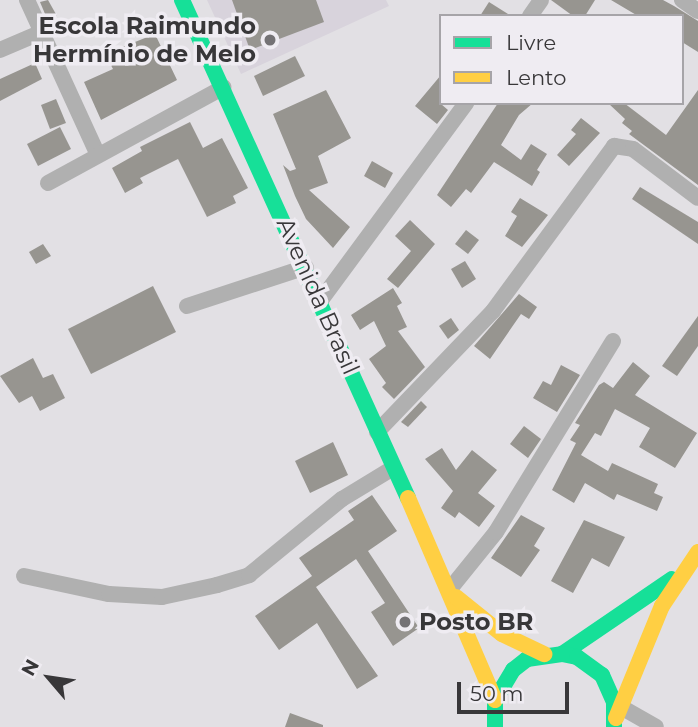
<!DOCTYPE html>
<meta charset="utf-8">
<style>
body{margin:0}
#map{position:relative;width:698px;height:727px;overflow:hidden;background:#e2e0e4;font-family:Montserrat,sans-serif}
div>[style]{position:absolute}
.built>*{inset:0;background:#d8d3dc}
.building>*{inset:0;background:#979590}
.street>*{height:16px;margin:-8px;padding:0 8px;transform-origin:8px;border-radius:8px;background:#b0b0b0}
.fast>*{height:16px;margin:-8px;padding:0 8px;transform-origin:8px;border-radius:8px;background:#16e098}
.slow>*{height:16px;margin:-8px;padding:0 8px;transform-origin:8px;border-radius:8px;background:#ffcf43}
.dots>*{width:19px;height:19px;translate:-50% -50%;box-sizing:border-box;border:4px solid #efecf2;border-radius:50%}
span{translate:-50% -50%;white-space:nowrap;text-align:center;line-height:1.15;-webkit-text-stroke:7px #efecf2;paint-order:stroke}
.poi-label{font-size:24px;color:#383739;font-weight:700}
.right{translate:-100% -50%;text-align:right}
.left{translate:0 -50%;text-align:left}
.street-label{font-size:24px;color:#383739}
.legend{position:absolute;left:439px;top:14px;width:245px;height:91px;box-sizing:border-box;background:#efecf2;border:2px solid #a6a4a8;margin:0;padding:9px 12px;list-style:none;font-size:21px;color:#383739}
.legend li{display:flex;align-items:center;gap:14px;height:35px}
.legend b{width:35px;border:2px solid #a6a4a8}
.north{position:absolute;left:14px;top:643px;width:70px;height:70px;-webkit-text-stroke:5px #efecf2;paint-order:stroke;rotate:299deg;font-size:19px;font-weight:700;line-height:28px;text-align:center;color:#383739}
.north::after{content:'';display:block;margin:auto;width:24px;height:32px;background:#383739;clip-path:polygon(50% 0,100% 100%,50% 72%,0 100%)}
.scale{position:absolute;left:457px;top:682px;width:112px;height:32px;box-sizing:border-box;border:4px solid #383739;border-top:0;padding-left:9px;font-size:21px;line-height:24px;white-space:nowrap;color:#383739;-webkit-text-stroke:5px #efecf2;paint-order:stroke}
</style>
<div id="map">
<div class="built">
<i style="clip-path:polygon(207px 0,386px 0,389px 6px,241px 74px)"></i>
</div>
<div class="building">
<i style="clip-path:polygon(48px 0,57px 16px,48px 21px,40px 2px)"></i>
<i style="clip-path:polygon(232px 0,316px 0,324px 22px,250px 50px)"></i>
<i style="clip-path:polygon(551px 0,595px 0,585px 16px,573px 16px)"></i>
<i style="clip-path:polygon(611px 0,663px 0,674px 6px,698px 21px,698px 52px,682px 42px,682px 16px,638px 16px)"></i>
<i style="clip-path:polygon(489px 2px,511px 16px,480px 16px)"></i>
<i style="clip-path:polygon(155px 34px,177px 80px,101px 120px,84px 82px,113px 69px,105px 54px)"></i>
<i style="clip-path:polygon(295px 56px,305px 76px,263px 96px,254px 76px)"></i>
<i style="clip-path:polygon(35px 63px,42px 79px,0 101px,0 79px)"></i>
<i style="clip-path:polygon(441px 75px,441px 104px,448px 110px,437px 124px,415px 106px)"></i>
<i style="clip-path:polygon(326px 90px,351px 138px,318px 156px,328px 183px,309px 190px,350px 227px,333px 248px,306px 219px,295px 196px,283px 165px,290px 171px,296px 169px,273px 114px)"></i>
<i style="clip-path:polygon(698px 90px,698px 185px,629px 134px,632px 131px,622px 123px,625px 119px,608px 103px,624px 103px,666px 135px)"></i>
<i style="clip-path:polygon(56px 99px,66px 123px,50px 129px,41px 105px)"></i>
<i style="clip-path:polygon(498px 103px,533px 103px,519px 115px,501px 145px,521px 160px,531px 144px,547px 154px,537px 170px,540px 172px,532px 186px,494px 162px,471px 193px,466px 189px,451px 207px,437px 195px)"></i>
<i style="clip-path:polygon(581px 118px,600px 133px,569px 166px,557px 155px,576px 134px,571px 130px)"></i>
<i style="clip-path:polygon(190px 122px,203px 148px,222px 138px,248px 188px,233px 196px,236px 203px,207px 217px,178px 159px,140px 178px,143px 183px,125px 193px,112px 168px,142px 151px,140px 147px)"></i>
<i style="clip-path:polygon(60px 127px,71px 149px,38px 166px,27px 144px)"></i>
<i style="clip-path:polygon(372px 161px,393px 173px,385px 188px,364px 176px)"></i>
<i style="clip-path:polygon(640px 187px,698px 222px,698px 244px,632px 199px)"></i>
<i style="clip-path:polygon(520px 198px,548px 215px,522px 247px,505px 236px,517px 216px,511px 212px)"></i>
<i style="clip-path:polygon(410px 220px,435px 244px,398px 288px,387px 279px,411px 251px,395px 236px)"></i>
<i style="clip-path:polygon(466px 230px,479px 240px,468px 254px,455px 244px)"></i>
<i style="clip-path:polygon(43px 244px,51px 256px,36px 264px,29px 252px)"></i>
<i style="clip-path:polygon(465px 261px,476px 279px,462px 288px,451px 269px)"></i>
<i style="clip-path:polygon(153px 286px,176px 332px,91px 374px,68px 329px)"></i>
<i style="clip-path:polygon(393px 288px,402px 303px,397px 306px,407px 327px,398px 331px,425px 367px,394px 399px,382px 387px,386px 383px,369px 359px,386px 346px,374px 321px,360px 330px,351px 315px)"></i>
<i style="clip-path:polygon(519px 294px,537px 307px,529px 319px,521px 314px,490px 359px,474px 346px)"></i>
<i style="clip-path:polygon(698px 316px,698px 346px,677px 376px,662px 366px)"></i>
<i style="clip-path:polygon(451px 318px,459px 330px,448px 339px,439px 326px)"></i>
<i style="clip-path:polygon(33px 358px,43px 378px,53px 374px,65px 398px,40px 411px,32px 396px,19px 403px,0 376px)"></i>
<i style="clip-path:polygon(633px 362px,650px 376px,635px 395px,697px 433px,675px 468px,639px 447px,650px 428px,615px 409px,601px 436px,595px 433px,581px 455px,608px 471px,612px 463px,658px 484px,654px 493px,663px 497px,657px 511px,617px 494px,614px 500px,585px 483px,574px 503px,552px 490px,576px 443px,570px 440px,580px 425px,575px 423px,599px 385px,604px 382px,613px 388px)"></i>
<i style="clip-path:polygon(561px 365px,580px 375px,557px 412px,533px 398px,543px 381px,551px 385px)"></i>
<i style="clip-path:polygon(421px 401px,427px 407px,408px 427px,401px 422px)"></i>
<i style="clip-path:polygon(524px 426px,541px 439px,528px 458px,510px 444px)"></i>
<i style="clip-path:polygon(333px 442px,348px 475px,310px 493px,295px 461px)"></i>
<i style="clip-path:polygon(442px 448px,456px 470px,472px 450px,497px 470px,478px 493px,495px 506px,479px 527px,459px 512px,455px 518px,441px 508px,453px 491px,425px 459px)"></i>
<i style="clip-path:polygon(372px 495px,397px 531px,368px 551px,419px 628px,393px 646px,371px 612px,385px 603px,356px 559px,316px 587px,378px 676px,357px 689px,317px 623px,279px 650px,255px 616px,312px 576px,299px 558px,354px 520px,348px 511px)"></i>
<i style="clip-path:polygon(521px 515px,545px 528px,534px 546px,540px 550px,521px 577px,491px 558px)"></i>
<i style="clip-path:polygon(584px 520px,625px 537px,609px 567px,592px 558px,573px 593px,551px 581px)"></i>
<i style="clip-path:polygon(290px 713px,323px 725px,323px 727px,285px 727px)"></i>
</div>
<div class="street">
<i style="left:27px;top:0;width:170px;rotate:65.4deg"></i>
<i style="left:682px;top:0;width:19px;rotate:35deg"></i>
<i style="left:530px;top:16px;width:19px;rotate:-55deg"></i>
<i style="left:0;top:50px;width:46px;rotate:-23.2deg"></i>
<i style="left:48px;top:183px;width:200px;rotate:-28.6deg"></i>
<i style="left:321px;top:300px;width:245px;rotate:-53.6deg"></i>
<i style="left:187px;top:306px;width:125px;rotate:-18.1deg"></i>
<i style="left:377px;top:432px;width:168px;rotate:-46.2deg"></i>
<i style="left:493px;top:311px;width:205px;rotate:-53.7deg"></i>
<i style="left:614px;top:146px;width:19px;rotate:9deg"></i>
<i style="left:633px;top:149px;width:81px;rotate:37deg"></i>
<i style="left:24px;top:576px;width:87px;rotate:12deg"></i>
<i style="left:109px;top:594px;width:53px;rotate:3.2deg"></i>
<i style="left:162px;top:597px;width:56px;rotate:-12.3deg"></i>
<i style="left:217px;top:585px;width:34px;rotate:-17deg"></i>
<i style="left:249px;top:575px;width:120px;rotate:-39.3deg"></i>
<i style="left:342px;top:499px;width:60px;rotate:-31.3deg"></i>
<i style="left:450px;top:589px;width:73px;rotate:-51.1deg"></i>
<i style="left:496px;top:532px;width:224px;rotate:-58.5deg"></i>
<i style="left:621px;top:707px;width:40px;rotate:29.7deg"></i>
</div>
<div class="fast">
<i style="left:182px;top:0;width:547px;rotate:65.59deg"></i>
<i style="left:562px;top:654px;width:133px;rotate:-34.3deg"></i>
<i style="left:495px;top:727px;width:27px;rotate:-90deg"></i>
<i style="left:495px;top:700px;width:35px;rotate:-59deg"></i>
<i style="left:513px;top:670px;width:18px;rotate:-38deg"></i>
<i style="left:527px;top:659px;width:35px;rotate:-8deg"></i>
<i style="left:562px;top:654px;width:15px;rotate:11deg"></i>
<i style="left:577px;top:657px;width:31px;rotate:36deg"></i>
<i style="left:602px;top:675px;width:30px;rotate:66deg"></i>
<i style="left:614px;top:702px;width:25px;rotate:90deg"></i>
</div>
<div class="slow">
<i style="left:408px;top:498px;width:220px;rotate:66.7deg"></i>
<i style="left:456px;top:597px;width:59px;rotate:38.8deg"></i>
<i style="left:502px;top:634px;width:47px;rotate:25.5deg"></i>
<i style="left:616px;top:718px;width:121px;rotate:-67.7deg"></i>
<i style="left:662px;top:606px;width:65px;rotate:-56.3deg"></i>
</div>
<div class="dots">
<i style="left:270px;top:40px;background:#747275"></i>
<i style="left:405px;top:622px;background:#747275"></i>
</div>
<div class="poi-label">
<span class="right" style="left:256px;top:40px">Escola Raimundo<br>Hermínio de Melo</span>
<span class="left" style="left:419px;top:622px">Posto BR</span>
</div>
<div class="street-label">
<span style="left:318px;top:296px;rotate:66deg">Avenida Brasil</span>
</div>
<ul class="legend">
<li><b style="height:9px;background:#16e098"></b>Livre</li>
<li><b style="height:9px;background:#ffcf43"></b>Lento</li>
</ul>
<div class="north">N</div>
<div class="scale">50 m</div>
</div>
